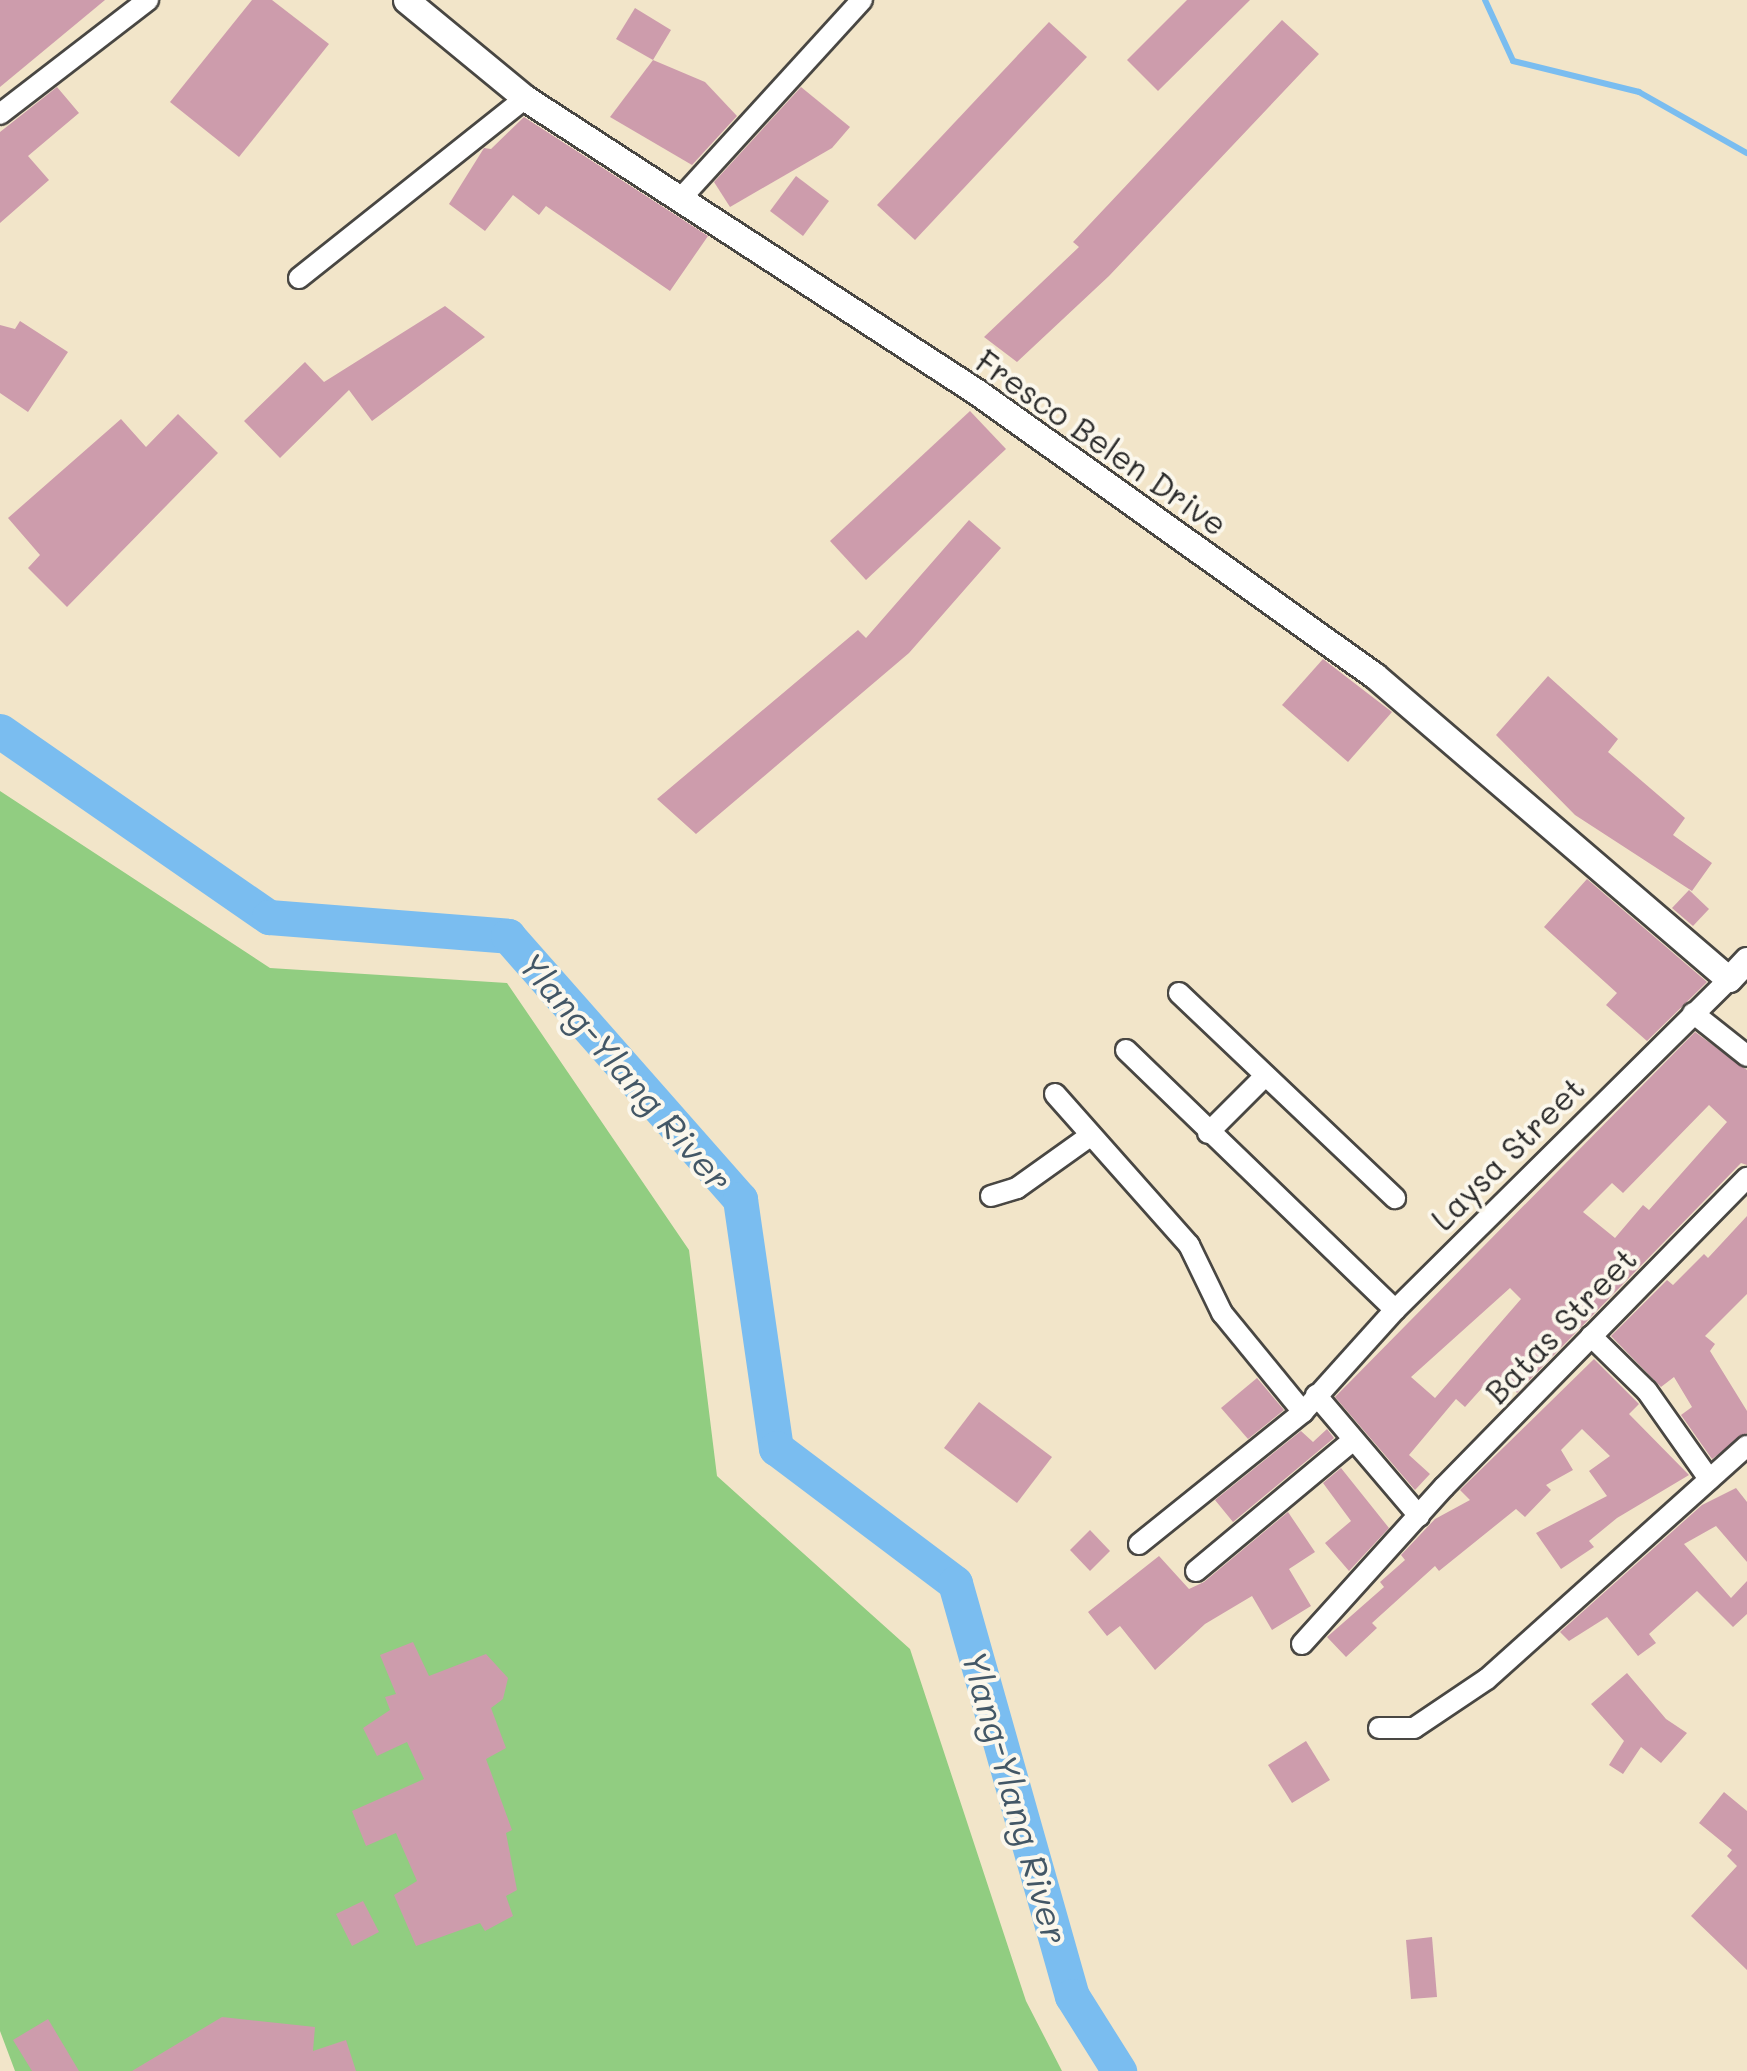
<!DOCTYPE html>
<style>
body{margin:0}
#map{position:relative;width:1747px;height:2071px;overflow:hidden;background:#f2e5c9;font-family:Mali,sans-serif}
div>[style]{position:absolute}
.green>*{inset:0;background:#91cd81}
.stream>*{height:6px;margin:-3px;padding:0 3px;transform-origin:3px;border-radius:3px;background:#7abdf0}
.river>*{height:35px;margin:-17.5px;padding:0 17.5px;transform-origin:17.5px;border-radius:17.5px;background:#7abdf0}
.building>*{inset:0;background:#cd9cac}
.roads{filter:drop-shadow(2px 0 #494743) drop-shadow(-2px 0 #494743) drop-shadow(0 2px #494743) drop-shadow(0 -2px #494743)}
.minor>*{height:20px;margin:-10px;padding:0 10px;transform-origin:10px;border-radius:10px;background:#fff}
.tertiary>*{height:25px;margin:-12.5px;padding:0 12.5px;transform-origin:12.5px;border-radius:12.5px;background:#fff}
span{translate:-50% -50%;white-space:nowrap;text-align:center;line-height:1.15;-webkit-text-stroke:8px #fbf7ec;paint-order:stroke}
.street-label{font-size:32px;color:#2b2b2b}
.water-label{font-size:35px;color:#435766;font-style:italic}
</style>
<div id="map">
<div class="green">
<i style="clip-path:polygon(0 791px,270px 968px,507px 983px,689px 1250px,717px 1476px,910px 1649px,1026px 2001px,1062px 2071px,15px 2071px,0 2031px)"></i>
</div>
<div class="stream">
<i style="left:1485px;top:0;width:67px;rotate:65.3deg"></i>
<i style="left:1513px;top:61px;width:130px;rotate:13.8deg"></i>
<i style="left:1639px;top:92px;width:124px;rotate:29.5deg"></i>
</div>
<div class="river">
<i style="left:0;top:731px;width:327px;rotate:34.7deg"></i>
<i style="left:269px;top:917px;width:240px;rotate:4.5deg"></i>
<i style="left:508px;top:936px;width:351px;rotate:48.6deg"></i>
<i style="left:740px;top:1199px;width:252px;rotate:81.8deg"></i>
<i style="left:776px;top:1448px;width:224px;rotate:37deg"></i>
<i style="left:955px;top:1583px;width:429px;rotate:74.2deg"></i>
<i style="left:1072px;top:1996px;width:89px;rotate:57.9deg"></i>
</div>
<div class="building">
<i style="clip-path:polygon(0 0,105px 0,0 87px)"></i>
<i style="clip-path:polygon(252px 0,272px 0,329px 44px,239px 157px,170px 102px)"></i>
<i style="clip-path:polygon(1187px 0,1250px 0,1158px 91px,1127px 60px)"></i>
<i style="clip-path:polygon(635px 8px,671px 30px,653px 60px,616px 39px)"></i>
<i style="clip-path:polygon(1282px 20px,1319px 54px,1109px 276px,1017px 362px,984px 337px,1079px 247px,1073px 242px)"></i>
<i style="clip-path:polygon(1049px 22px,1087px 57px,915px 240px,877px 205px)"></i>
<i style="clip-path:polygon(653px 60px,705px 82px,737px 116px,692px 165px,610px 117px)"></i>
<i style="clip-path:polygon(57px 87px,79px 113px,28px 156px,49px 180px,0 223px,0 132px)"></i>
<i style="clip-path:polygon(801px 87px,850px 127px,832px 148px,730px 207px,714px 182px)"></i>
<i style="clip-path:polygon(524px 117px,708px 236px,670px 291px,546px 206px,539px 215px,513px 195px,485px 231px,449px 204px,484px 148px,491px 149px)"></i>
<i style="clip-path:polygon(796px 176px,829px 201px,803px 236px,770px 211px)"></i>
<i style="clip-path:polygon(445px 306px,485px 337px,372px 421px,349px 390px,280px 458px,244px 421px,305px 362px,324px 382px)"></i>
<i style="clip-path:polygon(20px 321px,68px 352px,28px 412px,0 393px,0 325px,15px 329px)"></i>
<i style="clip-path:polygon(970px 411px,1006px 449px,866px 580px,830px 541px)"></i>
<i style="clip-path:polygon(178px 414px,218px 453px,67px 607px,28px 568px,40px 555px,8px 518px,121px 419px,146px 447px)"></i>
<i style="clip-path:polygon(969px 520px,1001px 548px,909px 653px,696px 834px,657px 799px,858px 630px,866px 638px)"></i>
<i style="clip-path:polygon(1323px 659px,1392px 712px,1348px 762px,1282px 705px)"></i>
<i style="clip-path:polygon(1548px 676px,1618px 739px,1608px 752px,1685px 818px,1673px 835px,1712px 863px,1692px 891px,1575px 815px,1496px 735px)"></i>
<i style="clip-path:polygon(1587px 879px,1707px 982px,1647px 1041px,1606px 1005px,1617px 993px,1544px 927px)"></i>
<i style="clip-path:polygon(1689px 890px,1709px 909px,1693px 926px,1672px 908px)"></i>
<i style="clip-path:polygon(evenodd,1695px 1032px,1747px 1070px,1747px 1165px,1741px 1163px,1517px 1393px,1513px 1388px,1498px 1404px,1482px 1388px,1465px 1407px,1456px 1399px,1409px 1455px,1430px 1474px,1415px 1490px,1335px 1397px,1695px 1032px,1709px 1105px,1727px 1122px,1649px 1210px,1643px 1205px,1615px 1238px,1583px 1212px,1612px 1183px,1623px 1193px,1709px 1105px,1695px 1032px,1510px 1288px,1521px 1299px,1435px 1398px,1411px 1377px,1510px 1288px)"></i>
<i style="clip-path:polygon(1747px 1216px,1747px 1294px,1705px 1336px,1715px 1344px,1710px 1351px,1747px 1411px,1747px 1433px,1712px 1459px,1681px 1415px,1692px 1407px,1674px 1377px,1661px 1387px,1611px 1336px,1667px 1280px,1673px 1285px,1704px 1254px,1708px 1258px)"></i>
<i style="clip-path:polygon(1594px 1359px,1639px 1404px,1629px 1414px,1689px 1475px,1617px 1518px,1589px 1541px,1594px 1547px,1561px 1569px,1536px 1533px,1607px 1496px,1589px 1471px,1610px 1456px,1582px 1429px,1561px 1450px,1573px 1470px,1546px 1485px,1551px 1490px,1525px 1517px,1516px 1509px,1439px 1571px,1435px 1566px,1372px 1623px,1377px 1628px,1346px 1657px,1327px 1637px,1384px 1587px,1380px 1582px,1405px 1560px,1401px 1555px,1435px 1519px,1470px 1500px,1460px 1490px)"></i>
<i style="clip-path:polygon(1257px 1378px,1284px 1410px,1248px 1439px,1221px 1408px)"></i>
<i style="clip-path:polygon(979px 1402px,1052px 1457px,1017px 1503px,944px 1448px)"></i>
<i style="clip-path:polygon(1327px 1429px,1334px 1438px,1233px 1522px,1215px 1500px,1301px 1431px,1313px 1442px)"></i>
<i style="clip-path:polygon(1341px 1468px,1389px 1528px,1349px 1571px,1325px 1543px,1351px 1521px,1323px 1483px)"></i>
<i style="clip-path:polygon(1736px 1488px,1747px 1502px,1747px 1562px,1716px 1526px,1684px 1544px,1731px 1598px,1747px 1581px,1747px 1614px,1733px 1627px,1697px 1591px,1649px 1634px,1656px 1643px,1638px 1656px,1607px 1617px,1569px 1641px,1560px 1632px,1702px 1505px)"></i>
<i style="clip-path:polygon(1288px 1512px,1315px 1552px,1289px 1569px,1311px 1606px,1272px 1630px,1252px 1596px,1205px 1624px,1155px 1670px,1120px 1626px,1107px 1636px,1088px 1612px,1159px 1556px,1189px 1589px,1204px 1582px)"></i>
<i style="clip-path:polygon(1090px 1530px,1110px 1551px,1090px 1571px,1070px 1550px)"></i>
<i style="clip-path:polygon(413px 1642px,429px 1676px,486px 1654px,508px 1678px,503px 1699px,491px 1708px,506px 1748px,486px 1759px,512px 1830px,506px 1833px,517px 1890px,506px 1896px,513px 1916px,485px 1931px,480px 1923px,416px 1946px,394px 1895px,417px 1881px,396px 1833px,366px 1846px,352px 1811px,424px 1779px,407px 1742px,377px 1756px,363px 1728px,390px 1710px,385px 1697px,396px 1694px,380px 1655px)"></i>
<i style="clip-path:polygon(1627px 1673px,1666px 1719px,1687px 1733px,1661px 1763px,1641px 1747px,1623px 1774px,1609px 1765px,1624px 1741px,1591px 1704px)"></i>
<i style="clip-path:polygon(1306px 1741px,1330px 1780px,1292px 1803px,1268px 1765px)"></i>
<i style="clip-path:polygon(1724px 1792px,1747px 1811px,1747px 1970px,1691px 1916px,1737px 1866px,1727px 1856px,1732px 1850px,1699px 1823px)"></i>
<i style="clip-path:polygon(363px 1901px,379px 1932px,352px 1946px,336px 1914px)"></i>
<i style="clip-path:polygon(1432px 1937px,1437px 1997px,1411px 1999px,1406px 1940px)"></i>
<i style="clip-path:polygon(222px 2017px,315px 2027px,313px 2051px,346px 2040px,356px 2071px,132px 2071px)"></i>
<i style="clip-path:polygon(48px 2019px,79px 2071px,32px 2071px,13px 2040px)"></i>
</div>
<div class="roads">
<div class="minor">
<i style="left:0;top:114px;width:187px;rotate:-37.6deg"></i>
<i style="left:682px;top:197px;width:267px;rotate:-47.6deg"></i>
<i style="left:299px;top:278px;width:289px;rotate:-38.5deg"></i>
<i style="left:1179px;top:993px;width:298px;rotate:43.5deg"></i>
<i style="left:1693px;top:1013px;width:69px;rotate:38.5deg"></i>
<i style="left:1126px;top:1050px;width:374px;rotate:44deg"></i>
<i style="left:1055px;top:1094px;width:202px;rotate:48.4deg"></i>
<i style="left:1189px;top:1245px;width:76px;rotate:64.1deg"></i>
<i style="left:1222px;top:1313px;width:128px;rotate:50.7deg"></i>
<i style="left:1208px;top:1133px;width:81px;rotate:-45deg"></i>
<i style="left:991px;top:1196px;width:27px;rotate:-17deg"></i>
<i style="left:1017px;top:1188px;width:90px;rotate:-35.5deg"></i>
<i style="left:1591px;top:1336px;width:78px;rotate:44.5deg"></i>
<i style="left:1647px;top:1391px;width:108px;rotate:54.8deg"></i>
<i style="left:1316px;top:1395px;width:159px;rotate:49.6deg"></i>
<i style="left:1139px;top:1544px;width:211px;rotate:-38.8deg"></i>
<i style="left:1303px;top:1412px;width:137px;rotate:-48deg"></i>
<i style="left:1395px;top:1310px;width:470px;rotate:-44.7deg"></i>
<i style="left:1196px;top:1571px;width:202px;rotate:-39.8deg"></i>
<i style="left:1302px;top:1644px;width:212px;rotate:-47.9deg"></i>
<i style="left:1444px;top:1487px;width:433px;rotate:-45.6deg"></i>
<i style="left:1379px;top:1728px;width:35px"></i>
<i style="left:1414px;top:1728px;width:88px;rotate:-33.9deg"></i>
<i style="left:1487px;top:1679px;width:349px;rotate:-41.9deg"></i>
</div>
<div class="tertiary">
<i style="left:406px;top:0;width:154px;rotate:39.5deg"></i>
<i style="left:525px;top:98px;width:539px;rotate:33.04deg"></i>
<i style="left:977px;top:392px;width:488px;rotate:35.5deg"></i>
<i style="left:1374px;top:675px;width:467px;rotate:40.6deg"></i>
<i style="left:1729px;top:979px;width:26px;rotate:-47deg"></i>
</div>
</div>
<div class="street-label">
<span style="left:1102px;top:442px;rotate:35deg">Fresco Belen Drive</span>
<span style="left:1507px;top:1153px;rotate:-45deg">Laysa Street</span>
<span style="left:1560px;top:1325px;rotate:-46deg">Batas Street</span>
</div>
<div class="water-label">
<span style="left:626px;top:1071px;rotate:49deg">Ylang-Ylang River</span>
<span style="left:1016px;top:1797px;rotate:74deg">Ylang-Ylang River</span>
</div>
</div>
